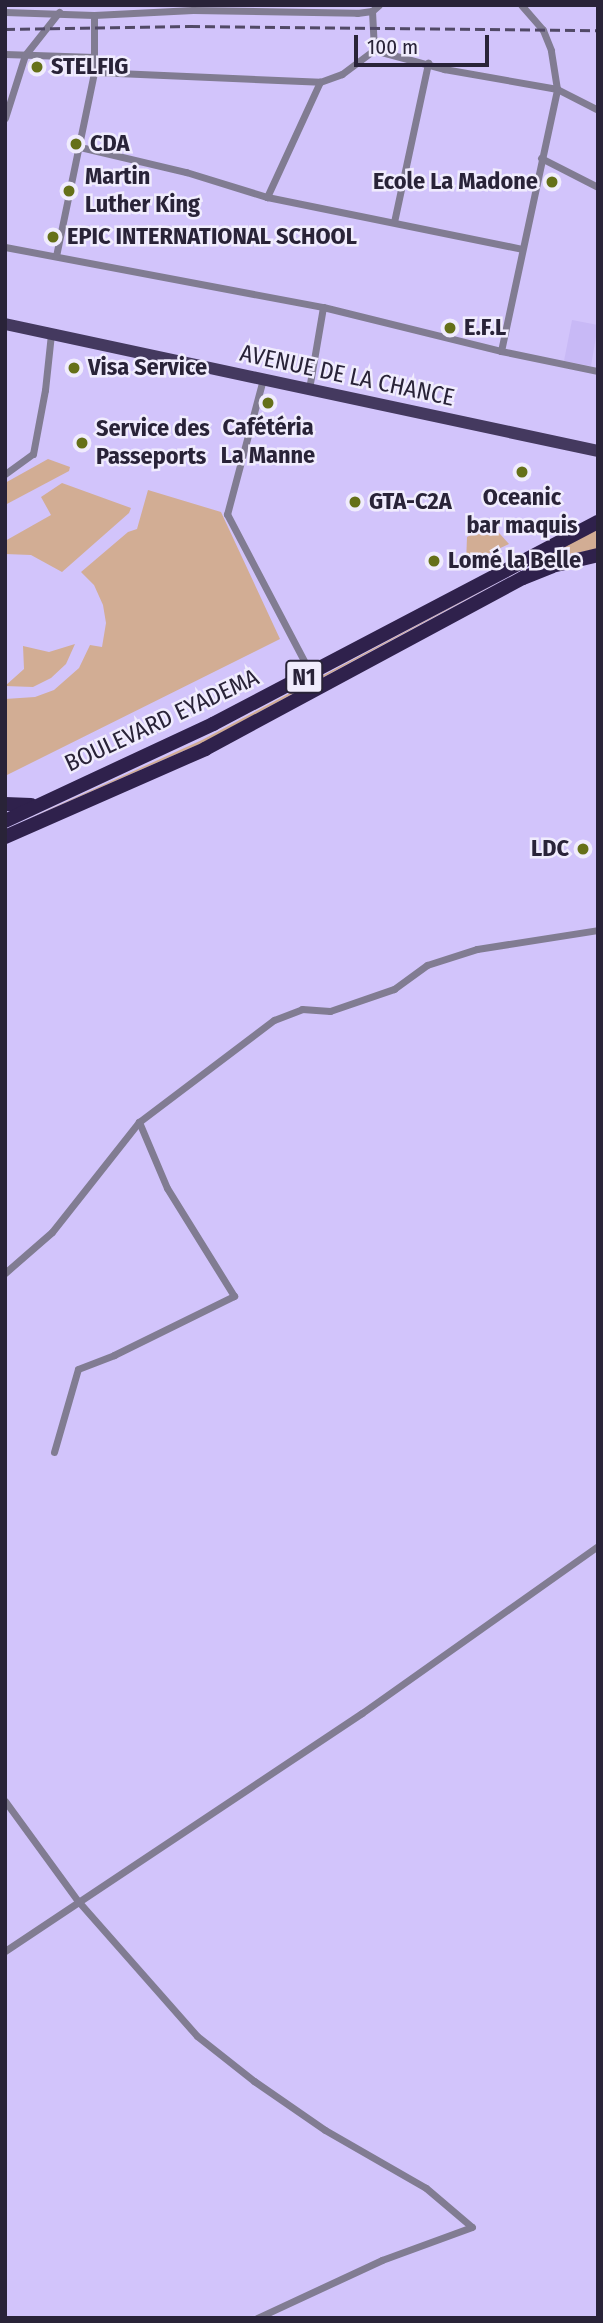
<!DOCTYPE html>
<meta charset="utf-8">
<style>
body{margin:0}
#map{position:relative;width:603px;height:2323px;overflow:hidden;background:#d2c4fb;font-family:"Fira Sans Condensed",sans-serif}
div>[style]{position:absolute}
.built>*{inset:0;background:#c8b9f6}
.green>*{inset:0;background:#d2ad94}
.street>*{height:7px;margin:-3.5px;padding:0 3.5px;transform-origin:3.5px;border-radius:3.5px;background:#817c92}
.primary>*{height:12px;margin:-6px;padding:0 6px;transform-origin:6px;border-radius:6px;background:#44395f}
.highway>*{height:14px;margin:-7px;padding:0 7px;transform-origin:7px;border-radius:7px;background:#2f214c}
.rail>*{height:2.5px;margin-top:-1.25px;transform-origin:0;background:repeating-linear-gradient(90deg,#514966 0 10px,transparent 0 15px)}
.dots>*{width:19px;height:19px;translate:-50% -50%;box-sizing:border-box;border:4px solid #f0ecfd;border-radius:50%}
span{translate:-50% -50%;white-space:nowrap;text-align:center;line-height:1.15;-webkit-text-stroke:5px #f0ecfd;paint-order:stroke}
.shield-label span{padding:2px 5px;background:#f0ecfd;border:2px solid;border-radius:5px;-webkit-text-stroke-width:0}
.shield-label{font-size:23px;color:#292338;font-weight:700}
.poi-label{font-size:24px;color:#292338;font-weight:700}
.left{translate:0 -50%;text-align:left}
.right{translate:-100% -50%;text-align:right}
.street-label{font-size:24px;color:#292338}
.frame{position:absolute;inset:0;border:7px solid #292338;pointer-events:none}
.scale{position:absolute;left:354px;top:35px;width:135px;height:32px;box-sizing:border-box;border:4px solid #292338;border-top:0;padding-left:9px;font-size:21px;line-height:24px;white-space:nowrap;color:#292338;-webkit-text-stroke:5px #f0ecfd;paint-order:stroke}
</style>
<div id="map">
<div class="built">
<i style="clip-path:polygon(572px 320px,598px 325px,591px 366px,564px 361px)"></i>
</div>
<div class="green">
<i style="clip-path:polygon(48px 459px,70px 467px,69px 471px,5px 505px,5px 483px)"></i>
<i style="clip-path:polygon(62px 483px,131px 508px,129px 513px,62px 572px,31px 555px,5px 554px,5px 541px,51px 515px,41px 497px)"></i>
<i style="clip-path:polygon(148px 490px,221px 512px,280px 639px,5px 776px,5px 699px,35px 697px,54px 690px,79px 668px,90px 645px,102px 647px,106px 623px,103px 605px,94px 585px,81px 572px,128px 532px,137px 529px)"></i>
<i style="clip-path:polygon(491px 524px,509px 544px,466px 564px,467px 537px)"></i>
<i style="clip-path:polygon(598px 529px,598px 549px,557px 556px,535px 565px,533px 562px)"></i>
<i style="clip-path:polygon(530px 565px,204px 742px,28px 819px,202px 740px)"></i>
<i style="clip-path:polygon(75px 644px,66px 664px,51px 678px,33px 687px,5px 686px,24px 669px,23px 646px,49px 652px)"></i>
</div>
<div class="street">
<i style="left:372px;top:11px;width:39px;rotate:87deg"></i>
<i style="left:5px;top:12px;width:89px;rotate:1.9deg"></i>
<i style="left:94px;top:15px;width:99px;rotate:-2.9deg"></i>
<i style="left:193px;top:10px;width:164px;rotate:1deg"></i>
<i style="left:357px;top:13px;width:15px;rotate:-8deg"></i>
<i style="left:372px;top:11px;width:9px;rotate:-41deg"></i>
<i style="left:5px;top:54px;width:89px;rotate:1.9deg"></i>
<i style="left:94px;top:72px;width:226px;rotate:2.5deg"></i>
<i style="left:320px;top:82px;width:23px;rotate:-20deg"></i>
<i style="left:342px;top:74px;width:40px;rotate:-37deg"></i>
<i style="left:374px;top:50px;width:73px;rotate:15.2deg"></i>
<i style="left:444px;top:69px;width:115px;rotate:10deg"></i>
<i style="left:557px;top:89px;width:46px;rotate:27.1deg"></i>
<i style="left:5px;top:118px;width:66px;rotate:-72.4deg"></i>
<i style="left:25px;top:55px;width:55px;rotate:-51.7deg"></i>
<i style="left:80px;top:147px;width:109px;rotate:13.3deg"></i>
<i style="left:186px;top:172px;width:85px;rotate:17.2deg"></i>
<i style="left:267px;top:197px;width:260px;rotate:11.5deg"></i>
<i style="left:541px;top:158px;width:64px;rotate:27deg"></i>
<i style="left:267px;top:197px;width:127px;rotate:-65.3deg"></i>
<i style="left:394px;top:222px;width:163px;rotate:-77.9deg"></i>
<i style="left:5px;top:247px;width:324px;rotate:10.7deg"></i>
<i style="left:323px;top:307px;width:183px;rotate:13.9deg"></i>
<i style="left:501px;top:351px;width:99px;rotate:11.7deg"></i>
<i style="left:56px;top:256px;width:188px;rotate:-78.3deg"></i>
<i style="left:94px;top:72px;width:57px;rotate:-90deg"></i>
<i style="left:501px;top:351px;width:268px;rotate:-77.9deg"></i>
<i style="left:557px;top:89px;width:39px;rotate:-99deg"></i>
<i style="left:551px;top:50px;width:22px;rotate:-112deg"></i>
<i style="left:543px;top:30px;width:33px;rotate:-131deg"></i>
<i style="left:263px;top:379px;width:140px;rotate:104.9deg"></i>
<i style="left:227px;top:514px;width:181px;rotate:62.3deg"></i>
<i style="left:309px;top:389px;width:83px;rotate:-80.3deg"></i>
<i style="left:5px;top:474px;width:34px;rotate:-36deg"></i>
<i style="left:33px;top:454px;width:65px;rotate:-79.4deg"></i>
<i style="left:45px;top:390px;width:56px;rotate:-83.9deg"></i>
<i style="left:5px;top:1273px;width:62px;rotate:-41.1deg"></i>
<i style="left:52px;top:1232px;width:140px;rotate:-51.7deg"></i>
<i style="left:139px;top:1122px;width:169px;rotate:-37.1deg"></i>
<i style="left:274px;top:1020px;width:30px;rotate:-21deg"></i>
<i style="left:302px;top:1009px;width:28px;rotate:4deg"></i>
<i style="left:330px;top:1011px;width:68px;rotate:-19deg"></i>
<i style="left:394px;top:989px;width:41px;rotate:-36deg"></i>
<i style="left:427px;top:965px;width:52px;rotate:-17.7deg"></i>
<i style="left:477px;top:949px;width:122px;rotate:-8.9deg"></i>
<i style="left:54px;top:1452px;width:86px;rotate:-73.9deg"></i>
<i style="left:78px;top:1369px;width:39px;rotate:-21deg"></i>
<i style="left:114px;top:1355px;width:134px;rotate:-26.2deg"></i>
<i style="left:234px;top:1296px;width:127px;rotate:-121.8deg"></i>
<i style="left:167px;top:1188px;width:72px;rotate:-113deg"></i>
<i style="left:5px;top:1801px;width:124px;rotate:53.9deg"></i>
<i style="left:78px;top:1901px;width:180px;rotate:48.6deg"></i>
<i style="left:197px;top:2036px;width:73px;rotate:38.3deg"></i>
<i style="left:254px;top:2081px;width:86px;rotate:34.6deg"></i>
<i style="left:325px;top:2130px;width:116px;rotate:29.9deg"></i>
<i style="left:426px;top:2188px;width:60px;rotate:40.3deg"></i>
<i style="left:472px;top:2227px;width:96px;rotate:159.9deg"></i>
<i style="left:382px;top:2260px;width:138px;rotate:155.1deg"></i>
<i style="left:5px;top:1951px;width:429px;rotate:-33.7deg"></i>
<i style="left:362px;top:1713px;width:289px;rotate:-35.3deg"></i>
</div>
<div class="primary">
<i style="left:5px;top:324px;width:606px;rotate:12.09deg"></i>
</div>
<div class="highway">
<i style="left:5px;top:804px;width:26px;rotate:2deg"></i>
<i style="left:5px;top:821px;width:230px;rotate:-25deg"></i>
<i style="left:213px;top:724px;width:435px;rotate:-27.7deg"></i>
<i style="left:5px;top:837px;width:219px;rotate:-23.7deg"></i>
<i style="left:205px;top:749px;width:361px;rotate:-28.3deg"></i>
<i style="left:523px;top:578px;width:31px;rotate:-22deg"></i>
<i style="left:552px;top:566px;width:47px;rotate:-13.4deg"></i>
</div>
<div class="rail">
<i style="left:5px;top:29px;width:185px;rotate:-0.9deg"></i>
<i style="left:190px;top:26px;width:408px;rotate:0.6deg"></i>
</div>
<div class="dots">
<i style="left:37px;top:67px;background:#657018"></i>
<i style="left:76px;top:144px;background:#657018"></i>
<i style="left:552px;top:182px;background:#657018"></i>
<i style="left:69px;top:191px;background:#657018"></i>
<i style="left:53px;top:237px;background:#657018"></i>
<i style="left:450px;top:328px;background:#657018"></i>
<i style="left:74px;top:368px;background:#657018"></i>
<i style="left:268px;top:403px;background:#657018"></i>
<i style="left:82px;top:443px;background:#657018"></i>
<i style="left:522px;top:472px;background:#657018"></i>
<i style="left:355px;top:502px;background:#657018"></i>
<i style="left:434px;top:561px;background:#657018"></i>
<i style="left:583px;top:849px;background:#657018"></i>
</div>
<div class="shield-label">
<span style="left:304px;top:677px">N1</span>
</div>
<div class="poi-label">
<span class="left" style="left:51px;top:67px">STELFIG</span>
<span class="left" style="left:90px;top:144px">CDA</span>
<span class="left" style="left:85px;top:191px">Martin<br>Luther King</span>
<span class="right" style="left:538px;top:182px">Ecole La Madone</span>
<span class="left" style="left:67px;top:237px">EPIC INTERNATIONAL SCHOOL</span>
<span class="left" style="left:464px;top:328px">E.F.L</span>
<span class="left" style="left:88px;top:368px">Visa Service</span>
<span style="left:268px;top:442px">Cafétéria<br>La Manne</span>
<span class="left" style="left:96px;top:443px">Service des<br>Passeports</span>
<span style="left:522px;top:512px">Oceanic<br>bar maquis</span>
<span class="left" style="left:369px;top:502px">GTA-C2A</span>
<span class="left" style="left:448px;top:561px">Lomé la Belle</span>
<span class="right" style="left:569px;top:849px">LDC</span>
</div>
<div class="street-label">
<span style="left:347px;top:376px;rotate:12deg">AVENUE DE LA CHANCE</span>
<span style="left:162px;top:721px;rotate:-25deg">BOULEVARD EYADEMA</span>
</div>
<div class="frame"></div>
<div class="scale">100 m</div>
</div>
